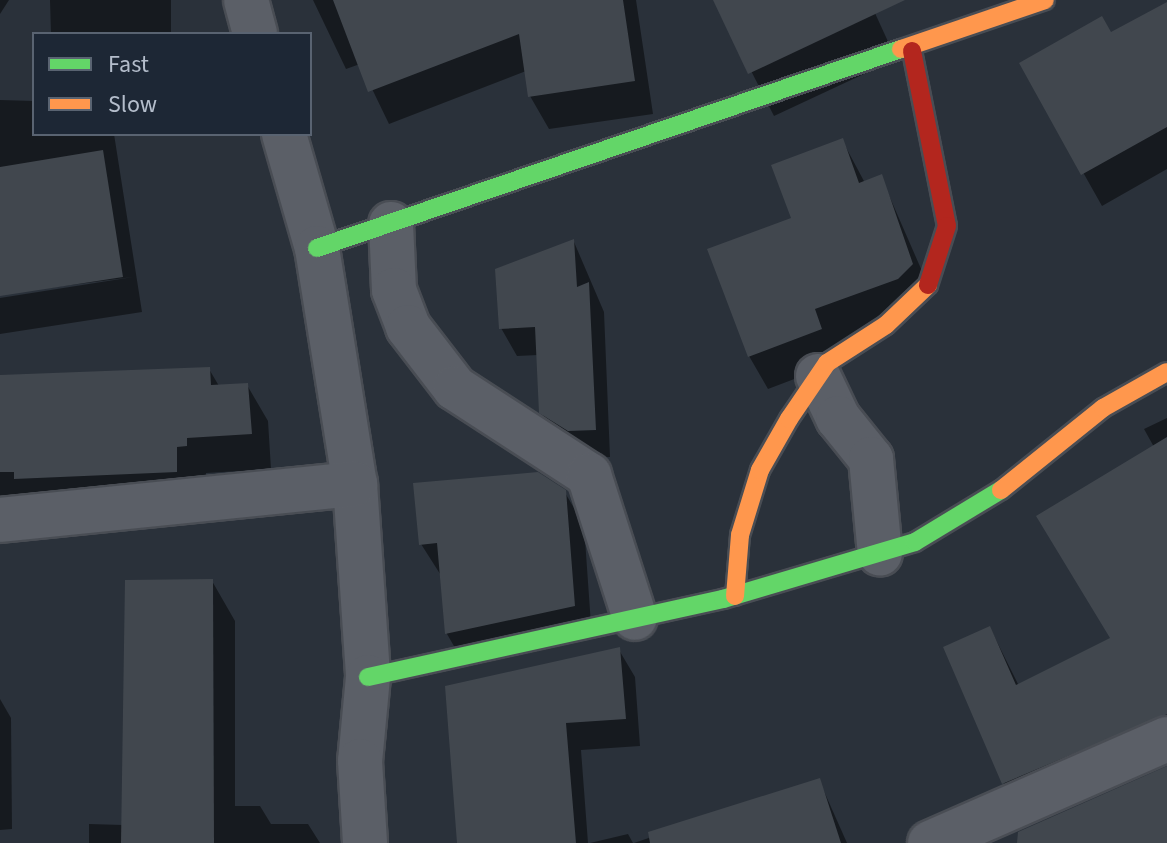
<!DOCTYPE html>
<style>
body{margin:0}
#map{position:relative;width:1167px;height:843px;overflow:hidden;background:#2a313a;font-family:"Source Sans 3",sans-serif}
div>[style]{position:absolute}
.shadow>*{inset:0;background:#0007}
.building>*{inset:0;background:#41474e}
.roads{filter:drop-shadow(2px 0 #494d54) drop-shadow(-2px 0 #494d54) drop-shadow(0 2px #494d54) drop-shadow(0 -2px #494d54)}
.street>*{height:44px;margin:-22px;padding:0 22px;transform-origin:22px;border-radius:22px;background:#5b5f67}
.fast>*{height:18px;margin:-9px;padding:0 9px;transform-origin:9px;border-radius:9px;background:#63d668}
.slow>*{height:18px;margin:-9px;padding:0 9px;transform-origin:9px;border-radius:9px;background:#ff974d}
.jam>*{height:18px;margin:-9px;padding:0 9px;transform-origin:9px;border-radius:9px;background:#b3261e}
span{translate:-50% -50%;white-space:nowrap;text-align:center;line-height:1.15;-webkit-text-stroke:7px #1d2735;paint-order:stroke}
.legend{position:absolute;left:32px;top:32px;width:280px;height:104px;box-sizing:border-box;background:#1d2735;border:2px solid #596371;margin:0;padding:10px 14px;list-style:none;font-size:24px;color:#b4bdcb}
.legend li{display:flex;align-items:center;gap:16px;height:40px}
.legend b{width:40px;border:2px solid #596371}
</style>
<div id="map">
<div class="shadow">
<i style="clip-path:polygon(0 0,9px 0,0 14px)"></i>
<i style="clip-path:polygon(50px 0,171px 0,171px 34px,51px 34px)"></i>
<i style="clip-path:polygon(313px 0,636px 0,653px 114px,549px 129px,530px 96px,526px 71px,389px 124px,360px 64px,346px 69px)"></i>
<i style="clip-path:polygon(715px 0,869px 0,896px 59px,774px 116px)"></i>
<i style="clip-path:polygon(1167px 4px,1167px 169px,1102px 206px,1022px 64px,1110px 35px)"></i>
<i style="clip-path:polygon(0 100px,34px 101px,34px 134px,114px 134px,142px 312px,0 334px,0 298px,133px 277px,0 294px)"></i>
<i style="clip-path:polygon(842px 140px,865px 183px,881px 177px,932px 294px,839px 362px,768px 389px,749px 356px,793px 219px)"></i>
<i style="clip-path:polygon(574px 242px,604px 312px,610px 457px,585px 458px,557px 440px,541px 412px,538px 355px,517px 356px,501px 328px)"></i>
<i style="clip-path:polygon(209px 369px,219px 386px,247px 385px,268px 421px,271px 469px,206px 473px,206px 481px,0 513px,0 380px)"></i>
<i style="clip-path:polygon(1167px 418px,1167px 750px,1096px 777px,1082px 752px,1080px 784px,1020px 810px,1004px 783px,990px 628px,1019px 686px,1112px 640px,1154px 447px,1144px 429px)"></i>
<i style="clip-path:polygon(564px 491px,584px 525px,592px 639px,466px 667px,447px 634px,442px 577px,421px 544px)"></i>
<i style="clip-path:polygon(212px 581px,235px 621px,235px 806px,260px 806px,271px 824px,308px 824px,320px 843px,89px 843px,89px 824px,123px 825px)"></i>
<i style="clip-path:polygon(619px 650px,635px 677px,640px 746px,581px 750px,588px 843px,460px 843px)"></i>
<i style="clip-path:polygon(0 699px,11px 718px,12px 829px,0 830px)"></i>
<i style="clip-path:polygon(819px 780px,847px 843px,634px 843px)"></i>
<i style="clip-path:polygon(628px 834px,633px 843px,590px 843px)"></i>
</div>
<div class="building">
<i style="clip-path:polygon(333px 0,623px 0,635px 81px,528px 97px,519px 34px,368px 92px)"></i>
<i style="clip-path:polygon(713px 0,905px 0,748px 74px)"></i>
<i style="clip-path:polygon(1167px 2px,1167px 127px,1081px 175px,1019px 63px,1102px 16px,1111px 32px)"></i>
<i style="clip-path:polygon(843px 138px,859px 183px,882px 174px,913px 264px,898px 279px,815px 309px,822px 329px,748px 357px,707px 249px,791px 218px,771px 165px)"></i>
<i style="clip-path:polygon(103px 150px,123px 277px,0 296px,0 167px)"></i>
<i style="clip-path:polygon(574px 239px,577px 287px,589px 282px,596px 430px,568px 431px,539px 413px,535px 327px,499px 329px,495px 269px)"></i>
<i style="clip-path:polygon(210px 367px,211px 385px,248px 383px,252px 434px,187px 438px,187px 446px,177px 447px,177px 472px,14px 479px,14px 472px,0 472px,0 375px)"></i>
<i style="clip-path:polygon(1167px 437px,1167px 714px,1002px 784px,943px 647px,990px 626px,1016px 685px,1110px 638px,1036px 516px)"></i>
<i style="clip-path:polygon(538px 472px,566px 490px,575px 606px,445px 634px,437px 543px,419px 545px,413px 483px)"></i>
<i style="clip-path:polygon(213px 579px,214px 843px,121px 843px,125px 580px)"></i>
<i style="clip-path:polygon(620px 647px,626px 719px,566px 723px,576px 843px,457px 843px,445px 686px)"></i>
<i style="clip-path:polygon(1167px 766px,1167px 843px,1017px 843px,1018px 832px)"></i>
<i style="clip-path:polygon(820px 778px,841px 843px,650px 843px,648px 832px)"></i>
</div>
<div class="roads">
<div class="street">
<i style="left:246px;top:0;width:35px;rotate:75deg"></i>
<i style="left:284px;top:134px;width:119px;rotate:73.9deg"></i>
<i style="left:317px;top:248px;width:239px;rotate:80.9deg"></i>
<i style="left:355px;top:484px;width:193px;rotate:86.1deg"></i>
<i style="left:368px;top:677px;width:84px;rotate:95.4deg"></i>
<i style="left:360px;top:761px;width:82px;rotate:86.5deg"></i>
<i style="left:391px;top:224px;width:66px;rotate:87.4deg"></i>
<i style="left:394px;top:290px;width:40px;rotate:69deg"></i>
<i style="left:408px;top:327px;width:77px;rotate:52.4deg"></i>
<i style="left:455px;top:388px;width:160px;rotate:33deg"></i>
<i style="left:589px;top:475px;width:150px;rotate:72.2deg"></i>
<i style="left:818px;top:376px;width:47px;rotate:64.5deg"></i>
<i style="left:838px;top:418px;width:53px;rotate:51.2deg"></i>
<i style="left:871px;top:459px;width:95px;rotate:84.6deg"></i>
<i style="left:0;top:520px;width:357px;rotate:-5.8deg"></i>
<i style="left:930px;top:843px;width:259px;rotate:-23.7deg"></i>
</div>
<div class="fast">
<i style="left:317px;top:248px;width:617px;rotate:-18.82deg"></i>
<i style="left:368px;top:677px;width:363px;rotate:-12.4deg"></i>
<i style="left:723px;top:599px;width:200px;rotate:-16.5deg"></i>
<i style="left:915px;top:542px;width:100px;rotate:-31.2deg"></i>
</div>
<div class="slow">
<i style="left:901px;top:49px;width:152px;rotate:-18.8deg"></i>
<i style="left:1001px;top:490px;width:131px;rotate:-38.8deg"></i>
<i style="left:1103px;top:408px;width:73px;rotate:-29.4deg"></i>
<i style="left:735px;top:596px;width:61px;rotate:-85.3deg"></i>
<i style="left:740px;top:535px;width:68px;rotate:-72.9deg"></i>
<i style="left:760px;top:470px;width:59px;rotate:-60.4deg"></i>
<i style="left:789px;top:419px;width:68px;rotate:-55.8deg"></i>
<i style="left:827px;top:363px;width:70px;rotate:-32.8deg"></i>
<i style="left:886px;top:325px;width:58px;rotate:-43.6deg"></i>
</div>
<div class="jam">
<i style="left:912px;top:51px;width:178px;rotate:78.7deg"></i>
<i style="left:947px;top:226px;width:62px;rotate:107.9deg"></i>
</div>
</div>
<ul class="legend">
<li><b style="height:10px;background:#63d668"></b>Fast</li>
<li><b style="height:10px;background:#ff974d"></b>Slow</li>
</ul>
</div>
